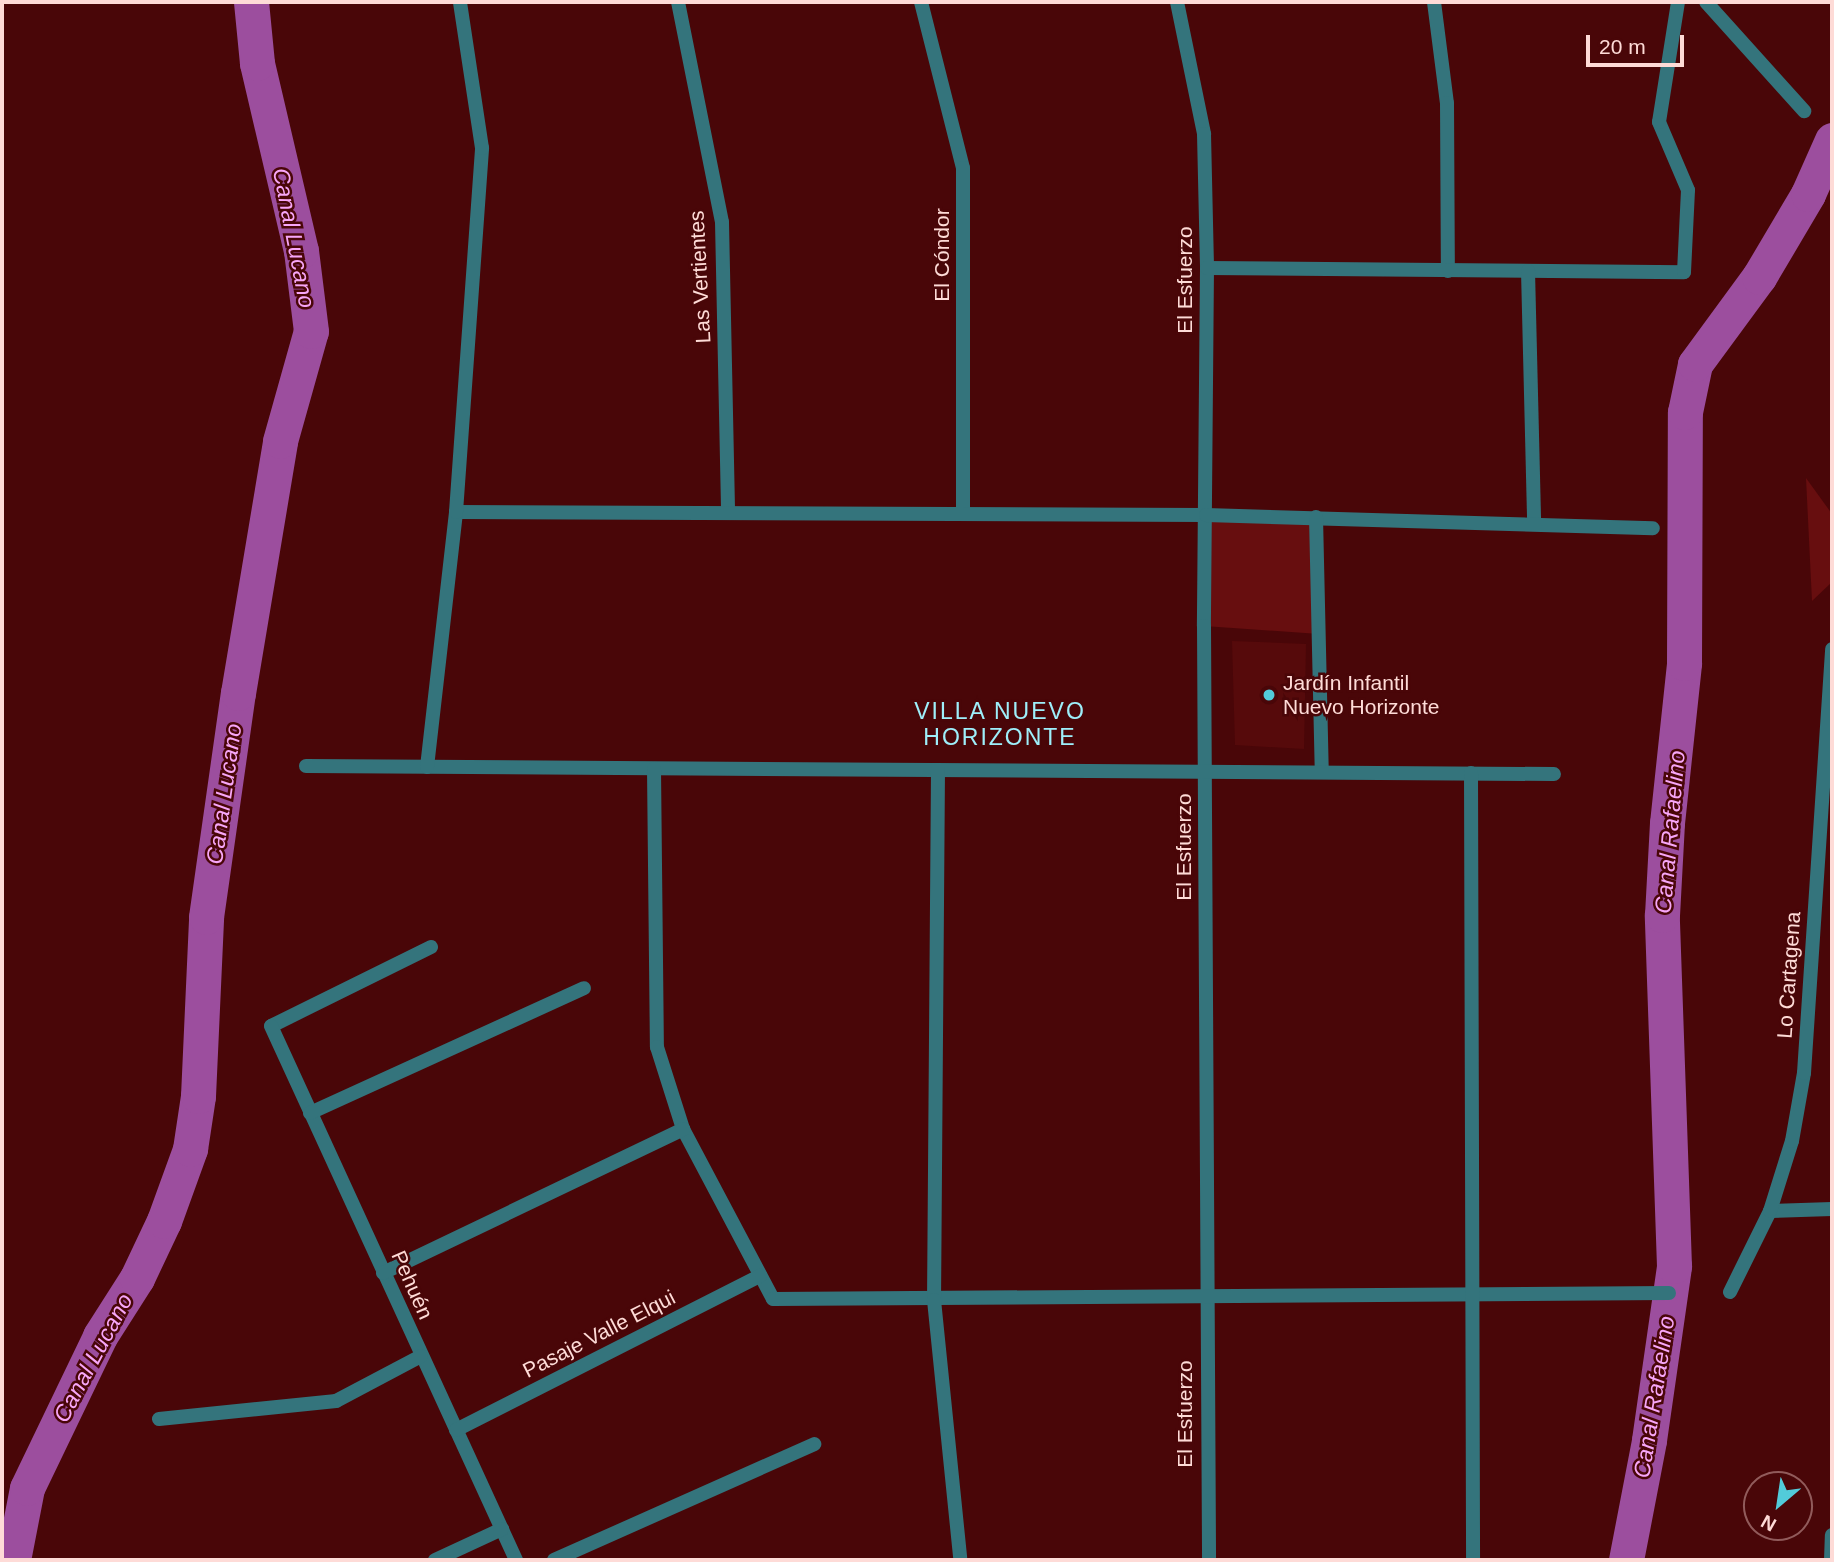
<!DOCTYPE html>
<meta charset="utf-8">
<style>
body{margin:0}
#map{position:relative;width:1834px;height:1562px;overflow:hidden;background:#490608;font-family:Arial,sans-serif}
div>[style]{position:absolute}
.built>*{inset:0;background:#560a0b}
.green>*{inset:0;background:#670e0f}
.canal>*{height:35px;margin:-17.5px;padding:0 17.5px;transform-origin:17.5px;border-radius:17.5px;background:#9c4e9e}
.street>*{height:14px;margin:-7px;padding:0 7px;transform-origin:7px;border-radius:7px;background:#34747c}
.dots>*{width:19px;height:19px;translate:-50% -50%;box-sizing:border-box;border:4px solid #490608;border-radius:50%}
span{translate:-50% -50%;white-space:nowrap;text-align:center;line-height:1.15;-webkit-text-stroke:5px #490608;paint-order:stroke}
.street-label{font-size:21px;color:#fedbd7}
.poi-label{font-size:21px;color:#fedbd7}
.left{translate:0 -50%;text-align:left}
.water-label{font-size:23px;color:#f7a6f8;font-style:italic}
.neighbourhood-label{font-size:23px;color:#9eeffa;letter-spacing:2px}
.frame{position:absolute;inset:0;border:4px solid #fedbd7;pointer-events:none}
.north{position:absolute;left:1743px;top:1471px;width:70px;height:70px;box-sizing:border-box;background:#490608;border:2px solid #915b5b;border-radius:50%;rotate:209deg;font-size:19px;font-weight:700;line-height:28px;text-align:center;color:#fedbd7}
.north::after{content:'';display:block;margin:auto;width:24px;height:32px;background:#52cbda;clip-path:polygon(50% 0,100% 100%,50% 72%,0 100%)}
.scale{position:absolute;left:1586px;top:35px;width:98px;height:32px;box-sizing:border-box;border:4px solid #fedbd7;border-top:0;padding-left:9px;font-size:21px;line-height:24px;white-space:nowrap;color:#fedbd7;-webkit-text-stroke:5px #490608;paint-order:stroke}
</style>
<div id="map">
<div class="built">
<i style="clip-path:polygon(1232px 641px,1306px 644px,1304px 749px,1235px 745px)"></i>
</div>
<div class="green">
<i style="clip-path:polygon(1806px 478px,1832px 514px,1832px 582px,1812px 601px)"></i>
<i style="clip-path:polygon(1206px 515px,1316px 517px,1319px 634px,1204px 626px)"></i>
</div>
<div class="canal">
<i style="left:13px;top:1560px;width:73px;rotate:-79deg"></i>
<i style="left:27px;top:1488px;width:169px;rotate:-64.3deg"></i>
<i style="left:100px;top:1336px;width:69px;rotate:-57.5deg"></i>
<i style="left:137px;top:1278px;width:63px;rotate:-64.7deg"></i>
<i style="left:164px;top:1221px;width:77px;rotate:-70.1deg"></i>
<i style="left:190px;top:1149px;width:54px;rotate:-81.4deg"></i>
<i style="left:198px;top:1096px;width:179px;rotate:-87.4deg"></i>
<i style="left:206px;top:917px;width:226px;rotate:-81.9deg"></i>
<i style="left:238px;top:693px;width:255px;rotate:-80.5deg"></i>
<i style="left:280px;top:441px;width:114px;rotate:-74.3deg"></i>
<i style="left:311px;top:331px;width:81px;rotate:-97.1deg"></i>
<i style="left:301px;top:251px;width:193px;rotate:-103.2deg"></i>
<i style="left:257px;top:63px;width:61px;rotate:-95.6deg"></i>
<i style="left:1626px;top:1560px;width:122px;rotate:-79.1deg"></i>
<i style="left:1649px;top:1440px;width:176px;rotate:-81.8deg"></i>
<i style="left:1674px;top:1266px;width:351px;rotate:-92deg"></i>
<i style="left:1662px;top:915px;width:92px;rotate:-86.9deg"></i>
<i style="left:1667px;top:823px;width:161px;rotate:-83.9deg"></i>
<i style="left:1684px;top:663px;width:251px;rotate:-89.8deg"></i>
<i style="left:1685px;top:412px;width:49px;rotate:-78.2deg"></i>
<i style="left:1695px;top:364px;width:108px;rotate:-53.7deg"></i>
<i style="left:1759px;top:277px;width:96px;rotate:-59.4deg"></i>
<i style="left:1808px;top:194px;width:59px;rotate:-66deg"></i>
</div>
<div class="street">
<i style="left:678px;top:2px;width:224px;rotate:78.7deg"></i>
<i style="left:722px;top:222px;width:290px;rotate:88.8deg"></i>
<i style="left:921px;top:2px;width:171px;rotate:75.8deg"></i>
<i style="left:963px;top:168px;width:345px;rotate:90deg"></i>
<i style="left:1177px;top:2px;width:135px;rotate:78.4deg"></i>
<i style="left:1204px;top:134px;width:134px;rotate:88.7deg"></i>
<i style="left:1207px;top:268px;width:358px;rotate:90.5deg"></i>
<i style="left:1204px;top:626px;width:934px;rotate:89.69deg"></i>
<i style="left:1434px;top:2px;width:102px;rotate:82.7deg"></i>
<i style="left:1447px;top:103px;width:168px;rotate:89.7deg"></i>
<i style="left:1706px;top:2px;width:147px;rotate:48deg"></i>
<i style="left:1207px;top:268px;width:477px;rotate:0.5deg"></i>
<i style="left:1684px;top:272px;width:82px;rotate:-87.2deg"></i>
<i style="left:1688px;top:190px;width:74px;rotate:-113.1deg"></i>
<i style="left:1659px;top:122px;width:121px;rotate:-81deg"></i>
<i style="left:1528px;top:271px;width:253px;rotate:88.6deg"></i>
<i style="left:456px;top:512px;width:750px;rotate:0.23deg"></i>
<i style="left:1206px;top:515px;width:447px;rotate:1.7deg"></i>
<i style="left:1316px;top:517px;width:255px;rotate:88.7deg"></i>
<i style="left:306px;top:766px;width:1248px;rotate:0.37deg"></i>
<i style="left:427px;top:767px;width:257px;rotate:-83.5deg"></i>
<i style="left:456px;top:512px;width:365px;rotate:-85.9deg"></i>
<i style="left:482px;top:148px;width:148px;rotate:-98.6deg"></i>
<i style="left:654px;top:769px;width:278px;rotate:89.4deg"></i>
<i style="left:657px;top:1047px;width:86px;rotate:72.4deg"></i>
<i style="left:683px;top:1129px;width:192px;rotate:62.1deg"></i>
<i style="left:773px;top:1299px;width:896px;rotate:-0.38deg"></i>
<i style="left:938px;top:770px;width:530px;rotate:90.43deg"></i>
<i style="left:934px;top:1300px;width:259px;rotate:84.2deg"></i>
<i style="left:1471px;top:773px;width:787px;rotate:89.85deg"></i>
<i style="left:431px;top:947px;width:178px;rotate:153.7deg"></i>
<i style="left:271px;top:1026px;width:588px;rotate:65.35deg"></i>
<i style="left:310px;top:1113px;width:301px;rotate:-24.5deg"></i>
<i style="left:1770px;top:1211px;width:62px;rotate:-1.8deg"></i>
<i style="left:383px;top:1273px;width:333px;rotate:-25.6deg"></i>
<i style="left:1730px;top:1292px;width:90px;rotate:-63.7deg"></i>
<i style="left:1770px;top:1211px;width:73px;rotate:-72.6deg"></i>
<i style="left:1792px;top:1141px;width:69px;rotate:-80deg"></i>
<i style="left:1804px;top:1073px;width:425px;rotate:-86.2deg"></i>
<i style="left:159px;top:1419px;width:178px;rotate:-5.8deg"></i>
<i style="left:336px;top:1401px;width:96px;rotate:-27.9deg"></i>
<i style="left:456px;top:1430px;width:341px;rotate:-26.9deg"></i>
<i style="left:435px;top:1560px;width:74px;rotate:-24.8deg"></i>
<i style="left:554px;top:1560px;width:285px;rotate:-24deg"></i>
<i style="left:1831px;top:1560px;width:25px;rotate:-88deg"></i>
</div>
<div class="dots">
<i style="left:1269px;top:695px;background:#52cbda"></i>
</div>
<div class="street-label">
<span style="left:942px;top:255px;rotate:-90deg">El Cóndor</span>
<span style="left:700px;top:277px;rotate:-93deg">Las Vertientes</span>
<span style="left:1185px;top:280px;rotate:-90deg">El Esfuerzo</span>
<span style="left:1184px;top:847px;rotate:-90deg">El Esfuerzo</span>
<span style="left:1789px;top:975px;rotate:-86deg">Lo Cartagena</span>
<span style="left:412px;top:1285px;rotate:66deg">Pehuén</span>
<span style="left:599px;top:1334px;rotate:-27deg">Pasaje Valle Elqui</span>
<span style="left:1185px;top:1414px;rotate:-90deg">El Esfuerzo</span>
</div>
<div class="poi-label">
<span class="left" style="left:1283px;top:695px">Jardín Infantil<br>Nuevo Horizonte</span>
</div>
<div class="water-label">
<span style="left:294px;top:238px;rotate:79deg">Canal Lucano</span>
<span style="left:224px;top:794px;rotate:-82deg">Canal Lucano</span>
<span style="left:1670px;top:832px;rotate:-85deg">Canal Rafaelino</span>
<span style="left:93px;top:1358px;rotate:-62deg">Canal Lucano</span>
<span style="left:1654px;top:1397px;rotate:-81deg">Canal Rafaelino</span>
</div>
<div class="neighbourhood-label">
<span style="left:1000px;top:724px">VILLA NUEVO<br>HORIZONTE</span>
</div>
<div class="frame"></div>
<div class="north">N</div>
<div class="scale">20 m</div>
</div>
